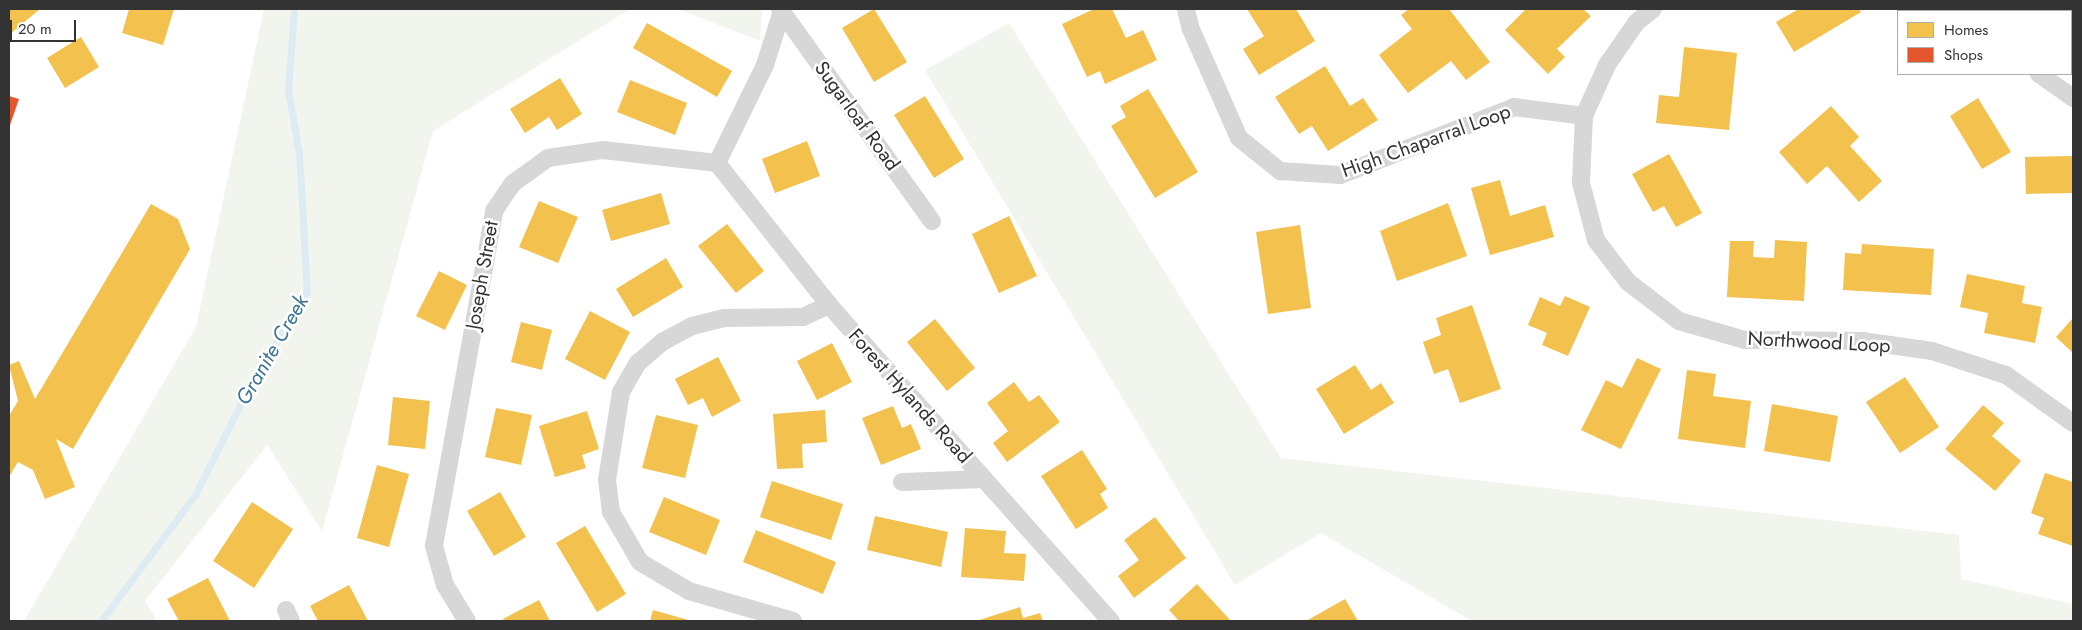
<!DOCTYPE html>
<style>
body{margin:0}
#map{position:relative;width:2082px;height:630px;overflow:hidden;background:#fff;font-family:Jost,sans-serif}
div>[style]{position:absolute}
.green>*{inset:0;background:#f1f5ed}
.homes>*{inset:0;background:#f2c14e}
.shops>*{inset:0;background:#e4572e}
.stream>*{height:7px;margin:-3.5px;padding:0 3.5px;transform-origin:3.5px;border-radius:3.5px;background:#ddebf3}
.street>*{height:18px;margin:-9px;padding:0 9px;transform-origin:9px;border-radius:9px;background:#d7d7d7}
span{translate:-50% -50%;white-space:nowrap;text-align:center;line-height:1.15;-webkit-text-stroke:5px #fff;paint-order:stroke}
.street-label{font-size:20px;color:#333}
.water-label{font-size:21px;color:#3f7597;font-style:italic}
.frame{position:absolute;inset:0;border:10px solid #333;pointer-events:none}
.legend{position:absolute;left:1897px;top:10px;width:175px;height:65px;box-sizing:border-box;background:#fff;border:1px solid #adadad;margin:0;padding:6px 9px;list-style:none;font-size:15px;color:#333}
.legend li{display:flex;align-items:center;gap:10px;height:25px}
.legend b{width:25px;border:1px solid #adadad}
.scale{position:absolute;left:10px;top:20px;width:66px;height:22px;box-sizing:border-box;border:2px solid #333;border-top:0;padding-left:6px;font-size:15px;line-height:18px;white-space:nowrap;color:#333;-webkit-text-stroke:4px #fff;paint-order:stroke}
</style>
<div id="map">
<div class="green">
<i style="clip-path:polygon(264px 9px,630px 9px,433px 131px,322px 531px,267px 445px,145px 601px,157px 621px,24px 621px,196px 327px)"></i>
<i style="clip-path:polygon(678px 9px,762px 9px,760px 41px)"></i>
<i style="clip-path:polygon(1009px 23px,1281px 458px,1959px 535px,1961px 579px,2073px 604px,2073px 621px,1472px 621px,1321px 533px,1235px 585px,925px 70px)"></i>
</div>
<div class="homes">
<i style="clip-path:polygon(9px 9px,40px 9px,10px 34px)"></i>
<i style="clip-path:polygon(129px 9px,174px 9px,163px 45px,122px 33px)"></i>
<i style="clip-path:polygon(874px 9px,907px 62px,874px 82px,842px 28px)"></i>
<i style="clip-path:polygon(1094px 9px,1112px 9px,1126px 38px,1143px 30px,1157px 60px,1105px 84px,1100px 71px,1087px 77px,1062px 24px)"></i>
<i style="clip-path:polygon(1247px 9px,1296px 9px,1315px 41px,1259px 75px,1243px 49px,1264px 36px)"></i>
<i style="clip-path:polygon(1409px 9px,1449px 9px,1490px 62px,1466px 80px,1451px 61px,1408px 93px,1379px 55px,1412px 29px,1401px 15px)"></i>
<i style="clip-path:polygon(1526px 9px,1583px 9px,1591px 16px,1557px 49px,1565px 57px,1548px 74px,1505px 30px)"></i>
<i style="clip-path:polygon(1799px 9px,1859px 9px,1861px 12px,1794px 52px,1776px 22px)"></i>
<i style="clip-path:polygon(647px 23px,732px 71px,717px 97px,633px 48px)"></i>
<i style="clip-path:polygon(81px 37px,99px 67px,65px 88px,47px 58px)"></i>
<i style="clip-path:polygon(1684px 47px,1737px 53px,1729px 130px,1656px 123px,1659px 95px,1679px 97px)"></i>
<i style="clip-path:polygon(1325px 66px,1350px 106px,1363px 98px,1378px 120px,1328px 151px,1312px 126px,1299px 134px,1275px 97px)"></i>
<i style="clip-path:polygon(560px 78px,582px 114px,557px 130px,549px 117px,525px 133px,510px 109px)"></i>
<i style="clip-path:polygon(630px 80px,687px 103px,675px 135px,617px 112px)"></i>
<i style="clip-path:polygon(1148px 89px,1198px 172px,1155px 198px,1111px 126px,1126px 117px,1120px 106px)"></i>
<i style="clip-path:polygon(925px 96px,964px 159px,934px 178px,894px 115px)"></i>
<i style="clip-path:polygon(1978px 98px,2011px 152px,1982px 169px,1950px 116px)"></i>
<i style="clip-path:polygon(1831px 106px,1859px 137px,1850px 146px,1882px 181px,1859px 202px,1827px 166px,1807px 184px,1779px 152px)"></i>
<i style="clip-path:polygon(807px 141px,820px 176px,775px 193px,762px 159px)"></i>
<i style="clip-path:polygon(1669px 154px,1702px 213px,1676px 227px,1664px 206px,1653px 212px,1632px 174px)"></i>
<i style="clip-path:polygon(2073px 156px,2073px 193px,2026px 194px,2025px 157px)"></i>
<i style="clip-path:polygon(1500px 180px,1510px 216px,1545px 205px,1554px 237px,1490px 255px,1471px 188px)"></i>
<i style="clip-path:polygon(661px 193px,670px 224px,611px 241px,602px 210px)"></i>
<i style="clip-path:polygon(539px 201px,578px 217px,558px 263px,519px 247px)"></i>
<i style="clip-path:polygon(1448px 203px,1467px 256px,1397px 281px,1380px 231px)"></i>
<i style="clip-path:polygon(151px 204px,178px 219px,190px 249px,73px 449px,56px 439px,75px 487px,45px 499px,33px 470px,18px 462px,9px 477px,9px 416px,18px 401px,9px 365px,19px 361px,35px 399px)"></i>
<i style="clip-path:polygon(1009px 216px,1037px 276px,999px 293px,972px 234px)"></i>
<i style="clip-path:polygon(727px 224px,764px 271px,736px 293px,698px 246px)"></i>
<i style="clip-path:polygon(1300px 225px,1311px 308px,1268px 314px,1256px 232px)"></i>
<i style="clip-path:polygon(1775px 240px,1807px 242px,1804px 301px,1727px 297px,1730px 241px,1754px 241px,1753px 257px,1774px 258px)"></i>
<i style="clip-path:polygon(1862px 244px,1934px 249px,1931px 295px,1843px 290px,1845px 253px,1861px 254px)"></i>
<i style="clip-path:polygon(666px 258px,683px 287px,633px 317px,616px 289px)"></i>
<i style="clip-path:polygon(439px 271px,467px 285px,445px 330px,416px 316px)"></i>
<i style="clip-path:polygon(1967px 274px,2025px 286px,2022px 303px,2042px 307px,2035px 343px,1984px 333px,1988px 313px,1960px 307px)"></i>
<i style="clip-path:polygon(1565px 296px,1590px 307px,1568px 356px,1542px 345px,1547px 333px,1528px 325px,1540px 297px,1560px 306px)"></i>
<i style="clip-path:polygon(1472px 305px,1501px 389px,1460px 403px,1448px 369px,1434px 374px,1423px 342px,1441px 335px,1436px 318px)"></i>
<i style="clip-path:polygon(590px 311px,630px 332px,605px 380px,565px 359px)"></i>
<i style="clip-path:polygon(2073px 318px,2073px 353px,2056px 337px)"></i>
<i style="clip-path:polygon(935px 319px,975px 368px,947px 391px,907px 342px)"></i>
<i style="clip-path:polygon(521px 322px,552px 330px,542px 370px,511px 362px)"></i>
<i style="clip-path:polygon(832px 343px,852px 382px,817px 400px,797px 361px)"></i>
<i style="clip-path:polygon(718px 357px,741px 401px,712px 417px,703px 398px,688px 405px,675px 379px)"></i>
<i style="clip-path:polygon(1637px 358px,1661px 369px,1621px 449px,1581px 430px,1606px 380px,1622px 388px)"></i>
<i style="clip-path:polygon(1355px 365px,1371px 390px,1381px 383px,1394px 403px,1344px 434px,1316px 389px)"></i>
<i style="clip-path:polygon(1687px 370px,1716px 374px,1713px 396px,1751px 401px,1745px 448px,1678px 439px)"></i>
<i style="clip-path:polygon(1905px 377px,1939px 427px,1900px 453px,1866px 402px)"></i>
<i style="clip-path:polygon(1014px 382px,1029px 402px,1039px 395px,1060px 422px,1007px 462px,993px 443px,1008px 431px,987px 403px)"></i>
<i style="clip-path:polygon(393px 397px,430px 401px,425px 449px,388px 445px)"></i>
<i style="clip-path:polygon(1772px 404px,1838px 416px,1830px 462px,1764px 451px)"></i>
<i style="clip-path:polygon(1983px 405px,2004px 423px,1992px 436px,2021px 461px,1995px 491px,1945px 449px)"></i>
<i style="clip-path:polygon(893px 406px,902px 428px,911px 424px,921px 449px,881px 465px,862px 418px)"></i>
<i style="clip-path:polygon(496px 408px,532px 415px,521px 465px,485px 457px)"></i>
<i style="clip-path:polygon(825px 410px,827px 442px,802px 444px,803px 468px,777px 469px,773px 414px)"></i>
<i style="clip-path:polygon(587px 411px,599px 449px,582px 455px,586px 468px,555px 477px,539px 426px)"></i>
<i style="clip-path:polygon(656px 415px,698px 425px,685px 478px,642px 468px)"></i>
<i style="clip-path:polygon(1082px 450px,1107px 489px,1100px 494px,1108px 508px,1076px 529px,1041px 476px)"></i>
<i style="clip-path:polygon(377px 465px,409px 474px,389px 547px,357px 538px)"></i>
<i style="clip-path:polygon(2045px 473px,2073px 482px,2073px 546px,2038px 534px,2044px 518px,2031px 513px)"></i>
<i style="clip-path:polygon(772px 481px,843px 504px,831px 540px,760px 517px)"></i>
<i style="clip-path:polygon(500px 492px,526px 537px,494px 556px,467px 511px)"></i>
<i style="clip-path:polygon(664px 497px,720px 520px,706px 555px,649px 532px)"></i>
<i style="clip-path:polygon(252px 502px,293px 529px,254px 588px,213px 561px)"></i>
<i style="clip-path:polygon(875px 516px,948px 532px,941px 567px,867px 550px)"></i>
<i style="clip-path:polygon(1155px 517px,1186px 558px,1134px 598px,1118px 576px,1139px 560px,1124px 540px)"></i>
<i style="clip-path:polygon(585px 526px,626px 594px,597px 612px,556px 543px)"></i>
<i style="clip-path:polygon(965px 528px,1006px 531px,1004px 553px,1026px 554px,1024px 581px,961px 577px)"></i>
<i style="clip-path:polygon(756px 530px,836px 562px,823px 594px,743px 562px)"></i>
<i style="clip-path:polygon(208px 578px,230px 621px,179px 621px,167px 599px)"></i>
<i style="clip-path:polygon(1197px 584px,1231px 621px,1179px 621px,1169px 610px)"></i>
<i style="clip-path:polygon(349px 585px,368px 621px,318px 621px,310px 606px)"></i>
<i style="clip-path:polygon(1345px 599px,1358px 621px,1306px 621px)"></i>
<i style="clip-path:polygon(539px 600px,550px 621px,504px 621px,503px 619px)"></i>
<i style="clip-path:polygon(1020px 607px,1023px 618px,1040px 613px,1043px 621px,976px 621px)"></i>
<i style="clip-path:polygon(653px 610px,692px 621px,650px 621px)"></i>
</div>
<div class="shops">
<i style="clip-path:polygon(9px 96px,19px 99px,9px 128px)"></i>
</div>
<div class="stream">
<i style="left:101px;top:621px;width:157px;rotate:-53.3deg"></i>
<i style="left:195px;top:495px;width:121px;rotate:-63.4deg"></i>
<i style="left:249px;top:387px;width:111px;rotate:-58.6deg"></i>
<i style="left:307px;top:292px;width:139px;rotate:-93.3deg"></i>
<i style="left:299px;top:153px;width:64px;rotate:-99.9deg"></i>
<i style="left:288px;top:90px;width:81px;rotate:-85.8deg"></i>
</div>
<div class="street">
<i style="left:780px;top:9px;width:261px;rotate:54.4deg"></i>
<i style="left:1186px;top:9px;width:18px;rotate:77deg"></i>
<i style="left:1190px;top:27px;width:121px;rotate:66.2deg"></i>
<i style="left:1239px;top:138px;width:53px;rotate:38.8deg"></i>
<i style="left:1280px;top:171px;width:60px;rotate:3.8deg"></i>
<i style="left:1340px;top:175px;width:187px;rotate:-21.3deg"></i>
<i style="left:1514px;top:107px;width:71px;rotate:7.3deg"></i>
<i style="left:1653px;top:9px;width:22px;rotate:141deg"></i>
<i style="left:1636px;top:23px;width:51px;rotate:124.6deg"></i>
<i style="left:1607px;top:65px;width:56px;rotate:114.3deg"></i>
<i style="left:1584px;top:116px;width:67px;rotate:92.6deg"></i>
<i style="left:1581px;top:183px;width:59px;rotate:75.3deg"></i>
<i style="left:1596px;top:240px;width:53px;rotate:52.7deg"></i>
<i style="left:1628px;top:282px;width:64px;rotate:37.4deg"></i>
<i style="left:1679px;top:321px;width:69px;rotate:16.1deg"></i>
<i style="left:1745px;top:340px;width:117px;rotate:0.5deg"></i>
<i style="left:1862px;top:341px;width:71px;rotate:8.1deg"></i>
<i style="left:1932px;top:351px;width:78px;rotate:18deg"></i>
<i style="left:2006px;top:375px;width:82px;rotate:35.6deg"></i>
<i style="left:1959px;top:9px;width:4px;rotate:34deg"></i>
<i style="left:2039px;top:74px;width:42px;rotate:35.2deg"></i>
<i style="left:717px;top:163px;width:181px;rotate:51.7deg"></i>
<i style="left:829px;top:305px;width:424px;rotate:48.3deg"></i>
<i style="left:902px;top:482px;width:82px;rotate:-2.1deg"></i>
<i style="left:286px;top:610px;width:12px;rotate:66deg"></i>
<i style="left:467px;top:621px;width:42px;rotate:-121.4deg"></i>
<i style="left:445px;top:585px;width:41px;rotate:-105.8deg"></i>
<i style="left:434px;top:546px;width:340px;rotate:-79.8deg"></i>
<i style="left:494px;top:211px;width:32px;rotate:-56deg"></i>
<i style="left:512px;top:184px;width:44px;rotate:-35.8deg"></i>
<i style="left:548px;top:158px;width:56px;rotate:-8.3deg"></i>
<i style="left:603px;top:150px;width:115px;rotate:6.5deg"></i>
<i style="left:717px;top:163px;width:109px;rotate:-63.9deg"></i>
<i style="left:765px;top:65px;width:57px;rotate:-72.5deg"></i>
<i style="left:793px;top:621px;width:108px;rotate:-163.9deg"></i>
<i style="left:689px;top:591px;width:57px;rotate:-149.4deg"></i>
<i style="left:640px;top:562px;width:58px;rotate:-120.1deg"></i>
<i style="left:611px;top:512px;width:32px;rotate:-97deg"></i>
<i style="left:607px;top:480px;width:89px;rotate:-81deg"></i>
<i style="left:621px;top:392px;width:34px;rotate:-60deg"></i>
<i style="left:638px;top:363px;width:32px;rotate:-41deg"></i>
<i style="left:662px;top:342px;width:34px;rotate:-28deg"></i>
<i style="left:692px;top:326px;width:34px;rotate:-14deg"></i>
<i style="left:725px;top:318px;width:78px;rotate:-0.7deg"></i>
<i style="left:803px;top:317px;width:29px;rotate:-25deg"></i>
</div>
<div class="street-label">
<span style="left:857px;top:116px;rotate:54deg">Sugarloaf Road</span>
<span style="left:1426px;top:141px;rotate:-20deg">High Chaparral Loop</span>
<span style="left:482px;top:275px;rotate:-80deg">Joseph Street</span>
<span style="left:1819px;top:342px;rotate:3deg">Northwood Loop</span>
<span style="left:910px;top:396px;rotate:48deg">Forest Hylands Road</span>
</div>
<div class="water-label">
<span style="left:272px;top:350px;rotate:-60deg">Granite Creek</span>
</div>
<div class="frame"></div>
<ul class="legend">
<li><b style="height:14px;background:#f2c14e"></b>Homes</li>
<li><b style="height:14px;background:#e4572e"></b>Shops</li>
</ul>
<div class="scale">20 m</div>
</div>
